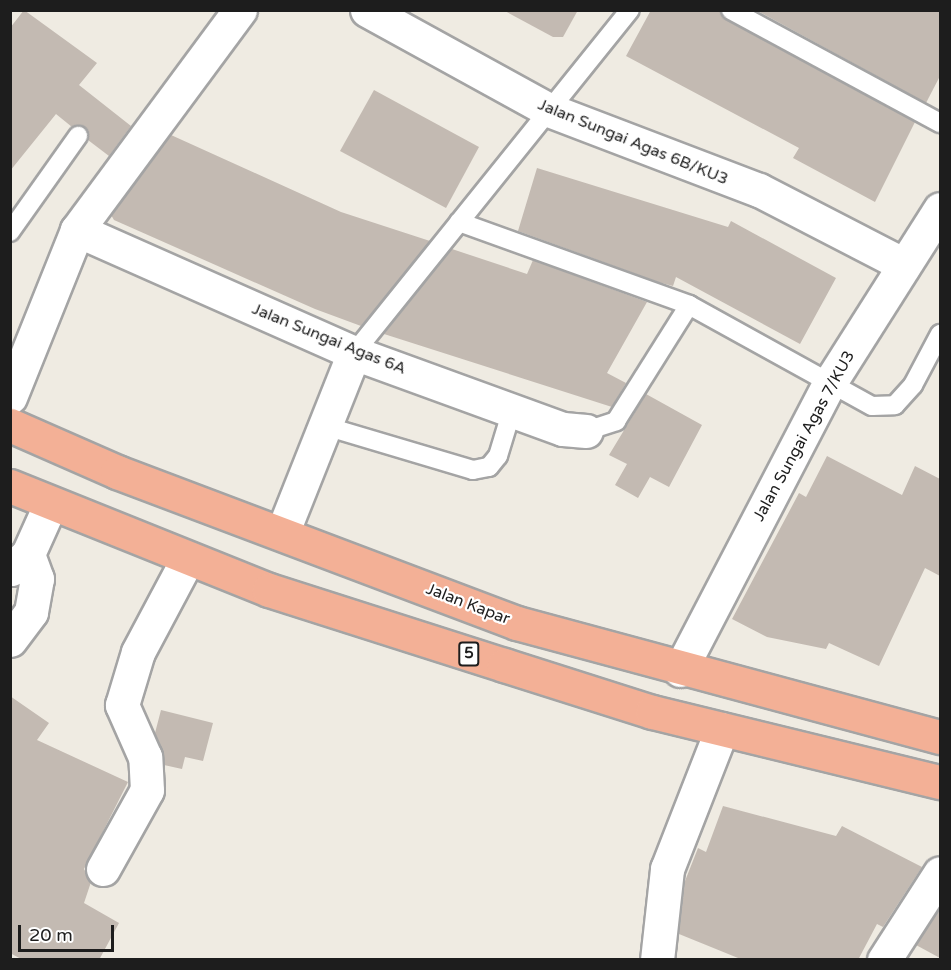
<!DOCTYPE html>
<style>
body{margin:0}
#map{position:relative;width:951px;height:970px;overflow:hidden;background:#efebe2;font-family:"Varela Round",sans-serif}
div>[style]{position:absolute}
.building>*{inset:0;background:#c3bab2}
.roads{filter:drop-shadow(2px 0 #a4a4a4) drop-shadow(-2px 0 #a4a4a4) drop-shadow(0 2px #a4a4a4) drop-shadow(0 -2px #a4a4a4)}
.service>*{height:18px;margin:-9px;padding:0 9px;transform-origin:9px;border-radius:9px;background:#fff}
.minor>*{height:33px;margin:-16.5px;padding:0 16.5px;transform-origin:16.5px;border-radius:16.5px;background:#fff}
.trunk>*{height:33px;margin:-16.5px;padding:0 16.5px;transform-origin:16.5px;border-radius:16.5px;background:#f3b096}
span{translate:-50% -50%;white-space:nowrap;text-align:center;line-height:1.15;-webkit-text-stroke:4.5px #fff;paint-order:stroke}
.shield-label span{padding:2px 4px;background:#fff;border:2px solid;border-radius:4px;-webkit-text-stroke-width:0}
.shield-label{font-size:15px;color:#1d1d1d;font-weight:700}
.street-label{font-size:16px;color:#1d1d1d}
.frame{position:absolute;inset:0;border:12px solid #1d1d1d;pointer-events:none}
.scale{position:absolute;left:18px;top:925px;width:96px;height:27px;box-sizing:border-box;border:3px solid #1d1d1d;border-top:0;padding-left:8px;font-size:18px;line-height:21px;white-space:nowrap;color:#1d1d1d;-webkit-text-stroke:4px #fff;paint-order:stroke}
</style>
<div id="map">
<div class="building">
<i style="clip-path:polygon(24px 10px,97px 63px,79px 85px,131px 126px,109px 156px,88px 140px,85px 127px,72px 127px,56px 114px,10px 171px,10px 28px)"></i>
<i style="clip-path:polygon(503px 10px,578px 10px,563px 37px,553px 37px)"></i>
<i style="clip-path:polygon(651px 10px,720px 10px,726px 20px,915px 122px,875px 202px,793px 158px,799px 148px,626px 56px)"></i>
<i style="clip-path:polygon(756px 10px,940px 10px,940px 76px,926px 103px)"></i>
<i style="clip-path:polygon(374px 90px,479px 147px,446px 208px,340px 151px)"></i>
<i style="clip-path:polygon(171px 135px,341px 212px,430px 241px,361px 326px,315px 309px,114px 220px,111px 215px)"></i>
<i style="clip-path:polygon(537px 168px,728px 227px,731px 221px,836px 278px,800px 344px,676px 277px,673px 286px,658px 282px,518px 231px)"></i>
<i style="clip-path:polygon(452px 249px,527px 274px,533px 260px,647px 302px,607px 373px,626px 383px,612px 407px,384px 334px)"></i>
<i style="clip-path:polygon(646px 394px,702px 425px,669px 487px,650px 477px,638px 498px,615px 485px,627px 464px,609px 455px)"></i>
<i style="clip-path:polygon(827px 456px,902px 495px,915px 466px,940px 479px,940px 576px,925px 568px,879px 666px,829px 643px,826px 649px,767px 637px,732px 619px,799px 493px,806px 497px)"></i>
<i style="clip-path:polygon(10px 696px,49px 723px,37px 740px,128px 782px,84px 869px,91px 882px,84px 903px,119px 923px,99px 960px,23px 960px,10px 953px)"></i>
<i style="clip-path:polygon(161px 710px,213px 723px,203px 761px,185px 757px,182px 769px,164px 765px,155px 733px)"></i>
<i style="clip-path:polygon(723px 806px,836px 836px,842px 826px,922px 867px,883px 927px,877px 924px,858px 960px,743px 960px,679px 934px,685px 881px,698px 848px,706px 852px)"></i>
<i style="clip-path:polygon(940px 907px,940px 958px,916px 945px)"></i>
</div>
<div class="roads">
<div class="service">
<i style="left:731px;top:10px;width:238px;rotate:28.4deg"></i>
<i style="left:459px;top:222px;width:245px;rotate:19.8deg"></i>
<i style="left:689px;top:305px;width:209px;rotate:28.9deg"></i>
<i style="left:872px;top:406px;width:23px;rotate:-2deg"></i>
<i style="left:895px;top:405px;width:27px;rotate:-48deg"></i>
<i style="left:913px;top:385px;width:58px;rotate:-62.1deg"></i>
<i style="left:10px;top:232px;width:118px;rotate:-54.7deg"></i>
<i style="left:354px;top:353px;width:440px;rotate:-51.2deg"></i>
<i style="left:325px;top:426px;width:154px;rotate:16.6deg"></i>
<i style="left:473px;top:470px;width:16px;rotate:-11deg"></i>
<i style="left:489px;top:467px;width:14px;rotate:-51deg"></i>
<i style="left:498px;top:456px;width:48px;rotate:-73.1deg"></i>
<i style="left:586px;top:431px;width:32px;rotate:-18deg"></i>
<i style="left:616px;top:421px;width:137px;rotate:-57.8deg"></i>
</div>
<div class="minor">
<i style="left:367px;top:10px;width:208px;rotate:28.8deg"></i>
<i style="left:549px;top:110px;width:225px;rotate:20.9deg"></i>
<i style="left:759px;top:190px;width:163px;rotate:27.3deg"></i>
<i style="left:77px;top:230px;width:303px;rotate:23.9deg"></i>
<i style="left:354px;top:353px;width:222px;rotate:20deg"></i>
<i style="left:563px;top:429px;width:23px;rotate:5deg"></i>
<i style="left:10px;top:397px;width:180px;rotate:-68.1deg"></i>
<i style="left:77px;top:230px;width:274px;rotate:-53.5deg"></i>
<i style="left:283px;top:531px;width:192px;rotate:-68.3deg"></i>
<i style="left:11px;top:569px;width:23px;rotate:-41deg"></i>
<i style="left:28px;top:554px;width:54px;rotate:-65.8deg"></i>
<i style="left:10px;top:640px;width:35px;rotate:-53deg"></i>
<i style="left:31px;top:612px;width:34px;rotate:-80deg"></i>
<i style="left:37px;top:579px;width:27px;rotate:-110deg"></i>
<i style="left:680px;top:670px;width:322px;rotate:-62.5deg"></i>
<i style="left:829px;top:384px;width:207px;rotate:-57.6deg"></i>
<i style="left:103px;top:869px;width:90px;rotate:-60.9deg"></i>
<i style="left:147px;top:790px;width:33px;rotate:-93deg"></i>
<i style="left:145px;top:757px;width:57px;rotate:-113.9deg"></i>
<i style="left:122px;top:705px;width:55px;rotate:-73.2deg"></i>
<i style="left:138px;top:652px;width:104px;rotate:-62deg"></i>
<i style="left:657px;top:960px;width:92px;rotate:-83.7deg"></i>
<i style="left:667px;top:869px;width:150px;rotate:-68.6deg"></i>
<i style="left:884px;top:960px;width:103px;rotate:-57.2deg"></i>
</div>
<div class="trunk">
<i style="left:10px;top:425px;width:117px;rotate:23.7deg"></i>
<i style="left:117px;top:472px;width:428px;rotate:20.7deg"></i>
<i style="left:517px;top:623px;width:438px;rotate:15.1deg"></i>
<i style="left:10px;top:486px;width:279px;rotate:21.9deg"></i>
<i style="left:269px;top:590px;width:247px;rotate:17.7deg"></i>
<i style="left:504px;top:665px;width:155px;rotate:17.6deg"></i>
<i style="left:652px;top:712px;width:296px;rotate:13.7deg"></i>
</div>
</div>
<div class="shield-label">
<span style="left:469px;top:654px">5</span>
</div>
<div class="street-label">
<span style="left:633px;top:142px;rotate:22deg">Jalan Sungai Agas 6B/KU3</span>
<span style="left:329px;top:339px;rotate:22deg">Jalan Sungai Agas 6A</span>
<span style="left:804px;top:436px;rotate:-61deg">Jalan Sungai Agas 7/KU3</span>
<span style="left:468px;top:604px;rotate:21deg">Jalan Kapar</span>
</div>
<div class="frame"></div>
<div class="scale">20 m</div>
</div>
